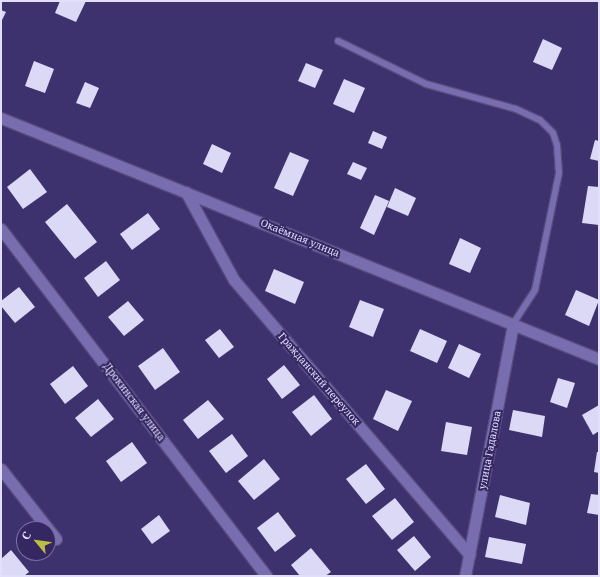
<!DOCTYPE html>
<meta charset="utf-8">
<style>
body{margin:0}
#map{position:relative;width:600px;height:577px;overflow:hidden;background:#3e326e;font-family:"Noto Serif",serif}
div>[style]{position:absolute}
.building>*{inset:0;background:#dcd9f6}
.roads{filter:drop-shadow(1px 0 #574b7d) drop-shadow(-1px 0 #574b7d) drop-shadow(0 1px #574b7d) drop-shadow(0 -1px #574b7d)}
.service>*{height:6px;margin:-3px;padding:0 3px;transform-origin:3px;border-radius:3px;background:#776daf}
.minor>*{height:11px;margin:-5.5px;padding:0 5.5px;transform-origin:5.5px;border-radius:5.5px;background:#776daf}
span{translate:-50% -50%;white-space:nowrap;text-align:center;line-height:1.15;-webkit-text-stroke:4px #342762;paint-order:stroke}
.street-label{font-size:10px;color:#e2dffc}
.frame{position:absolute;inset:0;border:2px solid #e2dffc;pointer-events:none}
.north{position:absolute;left:16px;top:521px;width:40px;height:40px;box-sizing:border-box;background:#342762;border:1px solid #7a71a0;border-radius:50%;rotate:299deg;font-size:11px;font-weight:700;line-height:16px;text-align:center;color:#e2dffc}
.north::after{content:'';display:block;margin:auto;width:14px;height:18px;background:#bdbf42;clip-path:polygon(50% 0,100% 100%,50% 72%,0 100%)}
</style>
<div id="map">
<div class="building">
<i style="clip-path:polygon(60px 1px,86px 1px,76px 22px,55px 13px)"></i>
<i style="clip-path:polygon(1px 10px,6px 12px,1px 22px)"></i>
<i style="clip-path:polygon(543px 39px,562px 48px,552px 70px,533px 62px)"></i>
<i style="clip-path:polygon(34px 61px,54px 69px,45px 93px,25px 86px)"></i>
<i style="clip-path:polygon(306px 63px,323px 70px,315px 88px,298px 81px)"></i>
<i style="clip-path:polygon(344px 79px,365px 88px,354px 113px,333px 104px)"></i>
<i style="clip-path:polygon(85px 82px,99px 88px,90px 108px,76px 103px)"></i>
<i style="clip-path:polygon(373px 131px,387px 137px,382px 149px,368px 143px)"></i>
<i style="clip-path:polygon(595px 140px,599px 141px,599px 161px,590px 159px)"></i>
<i style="clip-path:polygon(212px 144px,231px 153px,222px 173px,203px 164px)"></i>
<i style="clip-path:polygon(290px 152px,309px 160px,293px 196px,274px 188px)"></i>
<i style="clip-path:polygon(353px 162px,367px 168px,361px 180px,347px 174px)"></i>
<i style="clip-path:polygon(30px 169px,47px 192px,23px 209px,7px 187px)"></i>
<i style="clip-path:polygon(588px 186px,599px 187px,599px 225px,582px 223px)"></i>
<i style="clip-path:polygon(395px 188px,416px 198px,408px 216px,387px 207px)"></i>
<i style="clip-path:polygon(375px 195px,389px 201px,374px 235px,360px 228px)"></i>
<i style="clip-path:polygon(67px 204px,97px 242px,75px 259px,45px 222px)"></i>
<i style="clip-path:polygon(148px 213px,160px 229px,132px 250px,120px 234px)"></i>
<i style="clip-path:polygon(460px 238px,481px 248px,470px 273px,449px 264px)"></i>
<i style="clip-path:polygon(106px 261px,120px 280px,98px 297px,84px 278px)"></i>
<i style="clip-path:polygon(274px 269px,304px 282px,295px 304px,265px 291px)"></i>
<i style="clip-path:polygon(19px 287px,35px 307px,15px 323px,1px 306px,1px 301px)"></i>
<i style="clip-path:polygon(576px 290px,599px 300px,589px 326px,565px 315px)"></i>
<i style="clip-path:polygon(360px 300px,384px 309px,373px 337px,349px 327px)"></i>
<i style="clip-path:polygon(128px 301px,144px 320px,124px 336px,108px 317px)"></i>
<i style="clip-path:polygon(220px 329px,234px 347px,219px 358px,205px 340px)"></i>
<i style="clip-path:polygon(420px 329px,447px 341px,437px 363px,410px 351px)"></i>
<i style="clip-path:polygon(459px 344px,481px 354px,469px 378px,448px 368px)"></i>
<i style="clip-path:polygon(163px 348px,180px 372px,155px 390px,138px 366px)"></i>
<i style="clip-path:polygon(284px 365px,300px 385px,282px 399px,267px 379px)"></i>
<i style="clip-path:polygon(73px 366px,88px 386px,65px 404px,50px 384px)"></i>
<i style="clip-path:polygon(558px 378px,575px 383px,567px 408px,550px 402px)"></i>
<i style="clip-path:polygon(386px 390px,412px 401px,398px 431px,373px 419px)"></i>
<i style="clip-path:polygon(314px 395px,332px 419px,311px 436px,292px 412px)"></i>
<i style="clip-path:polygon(98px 399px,114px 419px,91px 437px,75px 418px)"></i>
<i style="clip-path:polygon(208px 400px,224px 419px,198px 439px,183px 420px)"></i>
<i style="clip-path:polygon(599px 405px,599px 431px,593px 435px,582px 415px)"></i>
<i style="clip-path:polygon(513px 410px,545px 416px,542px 437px,509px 430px)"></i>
<i style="clip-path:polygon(446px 422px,472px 427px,467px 455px,441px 451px)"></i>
<i style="clip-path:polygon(232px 434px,248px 456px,226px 473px,209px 451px)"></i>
<i style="clip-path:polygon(132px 442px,147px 463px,121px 482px,106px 461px)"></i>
<i style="clip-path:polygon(597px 452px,599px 452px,599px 473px,594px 472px)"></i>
<i style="clip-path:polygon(264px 459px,280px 479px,254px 500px,238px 481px)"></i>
<i style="clip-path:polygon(366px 464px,385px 489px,366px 504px,346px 479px)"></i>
<i style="clip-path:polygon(591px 494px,599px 495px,599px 515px,587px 513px)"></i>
<i style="clip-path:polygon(500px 495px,530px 503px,526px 525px,495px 517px)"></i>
<i style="clip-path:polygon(395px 498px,414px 522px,392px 540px,372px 516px)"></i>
<i style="clip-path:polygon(278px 512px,296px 536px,275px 552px,257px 528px)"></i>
<i style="clip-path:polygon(159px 515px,170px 531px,152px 544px,141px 529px)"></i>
<i style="clip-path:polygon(414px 536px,431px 557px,415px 571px,397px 550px)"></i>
<i style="clip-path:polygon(489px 537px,526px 544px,522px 564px,485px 557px)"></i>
<i style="clip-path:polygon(311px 548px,331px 572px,325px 576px,300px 576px,291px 565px)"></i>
<i style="clip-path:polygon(11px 550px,29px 572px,24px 576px,1px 576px,1px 559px)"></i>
</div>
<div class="roads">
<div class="service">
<i style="left:338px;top:41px;width:98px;rotate:26deg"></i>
<i style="left:426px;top:84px;width:93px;rotate:15.5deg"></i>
<i style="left:516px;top:109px;width:26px;rotate:25deg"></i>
<i style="left:540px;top:120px;width:18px;rotate:45deg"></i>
<i style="left:553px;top:133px;width:13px;rotate:72deg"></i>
<i style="left:557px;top:145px;width:28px;rotate:86deg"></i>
<i style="left:559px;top:173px;width:119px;rotate:101.6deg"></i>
<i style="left:535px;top:290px;width:40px;rotate:122.9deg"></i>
</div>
<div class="minor">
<i style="left:1px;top:118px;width:645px;rotate:21.95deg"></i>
<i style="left:186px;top:192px;width:100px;rotate:61.4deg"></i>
<i style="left:234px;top:280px;width:362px;rotate:49.4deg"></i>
<i style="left:1px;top:229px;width:437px;rotate:52.6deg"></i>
<i style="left:1px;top:469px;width:89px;rotate:51.8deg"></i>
<i style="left:465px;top:576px;width:257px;rotate:-79.2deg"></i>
</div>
</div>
<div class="street-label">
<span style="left:300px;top:238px;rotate:22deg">Окаёмная улица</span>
<span style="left:319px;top:379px;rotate:49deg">Гражданский переулок</span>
<span style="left:134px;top:402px;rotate:53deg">Дрокинская улица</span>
<span style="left:490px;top:450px;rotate:-79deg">улица Гадалова</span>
</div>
<div class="frame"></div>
<div class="north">С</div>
</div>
